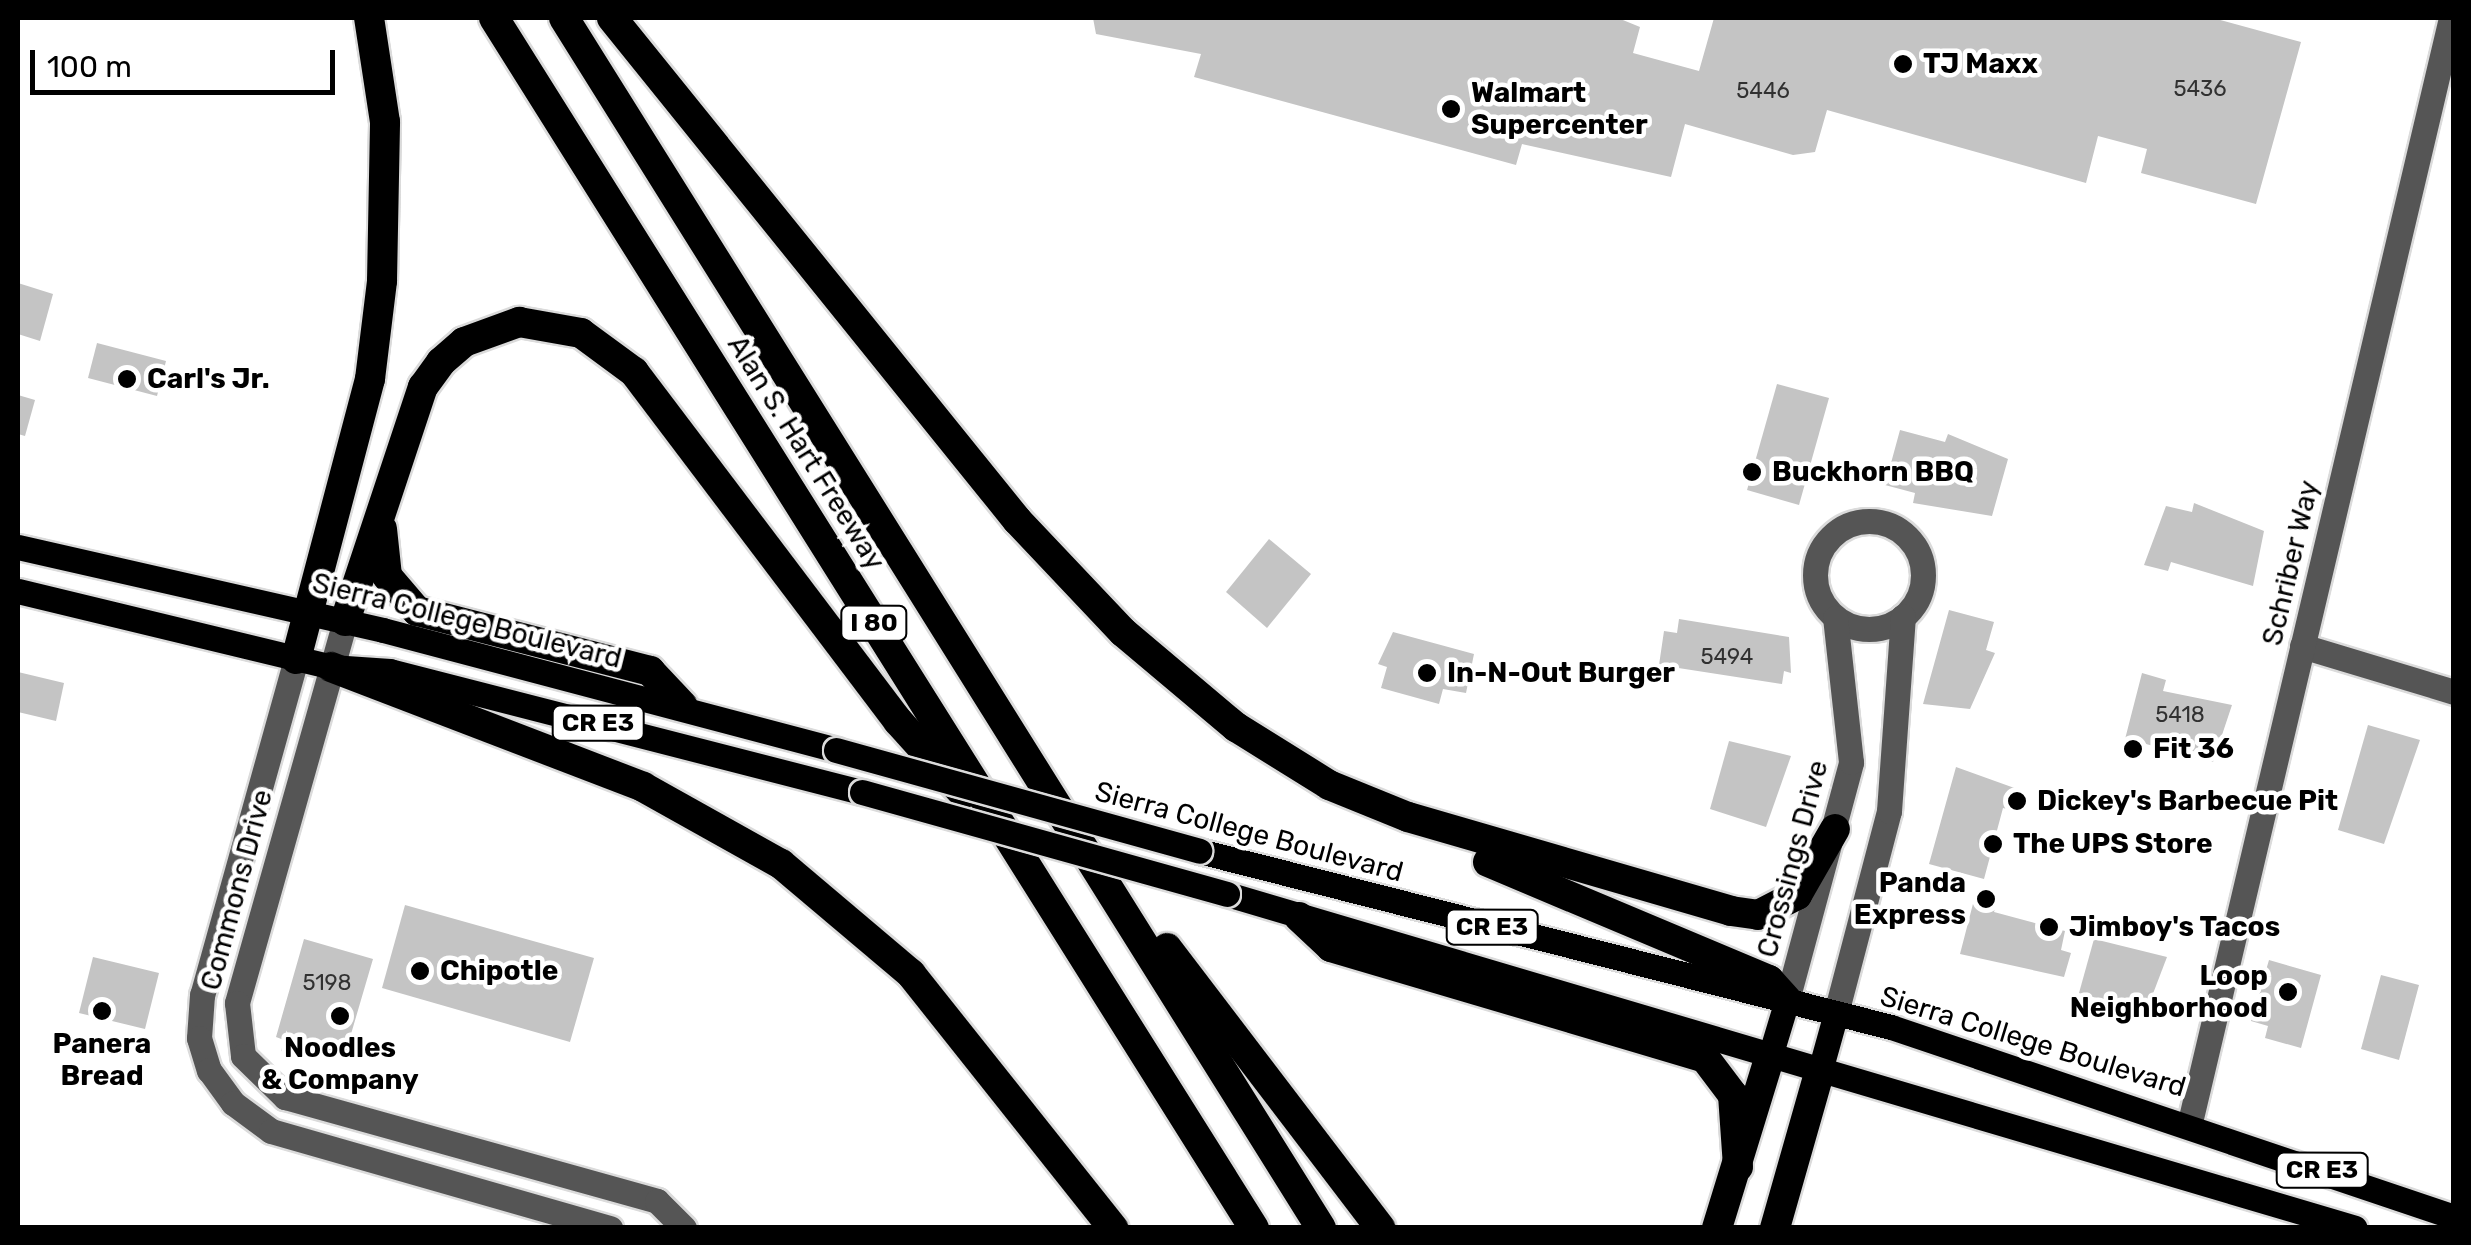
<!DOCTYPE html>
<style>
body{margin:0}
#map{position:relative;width:2471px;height:1245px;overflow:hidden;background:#fff;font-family:Rubik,sans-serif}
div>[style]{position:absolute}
.building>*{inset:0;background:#c4c4c4}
.roads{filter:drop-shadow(2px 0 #dbdbdb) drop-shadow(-2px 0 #dbdbdb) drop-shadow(0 2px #dbdbdb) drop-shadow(0 -2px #dbdbdb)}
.minor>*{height:25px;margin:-12.5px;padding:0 12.5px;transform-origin:12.5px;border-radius:12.5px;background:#555}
.minor>.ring{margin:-12.5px;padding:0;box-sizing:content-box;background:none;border:25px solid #555;border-radius:50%}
.major>*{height:25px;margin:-12.5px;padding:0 12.5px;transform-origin:12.5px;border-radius:12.5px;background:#000}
.highway>*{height:30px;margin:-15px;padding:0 15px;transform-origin:15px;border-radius:15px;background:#000}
.bridges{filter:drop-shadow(2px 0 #dbdbdb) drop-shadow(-2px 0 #dbdbdb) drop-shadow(0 2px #dbdbdb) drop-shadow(0 -2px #dbdbdb)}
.major-bridge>*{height:25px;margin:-12.5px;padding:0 12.5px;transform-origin:12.5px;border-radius:12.5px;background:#000}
.dots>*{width:28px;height:28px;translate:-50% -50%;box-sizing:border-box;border:5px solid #fff;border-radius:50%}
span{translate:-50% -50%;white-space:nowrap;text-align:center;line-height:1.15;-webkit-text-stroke:9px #fff;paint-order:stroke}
.number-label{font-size:22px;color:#313131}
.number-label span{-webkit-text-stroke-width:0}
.shield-label span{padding:2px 8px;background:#fff;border:2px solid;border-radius:8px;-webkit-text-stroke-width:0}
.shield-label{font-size:25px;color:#000;font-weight:700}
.poi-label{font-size:28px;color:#000;font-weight:700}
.left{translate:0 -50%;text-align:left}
.right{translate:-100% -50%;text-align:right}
.street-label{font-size:28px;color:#000}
.frame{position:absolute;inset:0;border:20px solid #000;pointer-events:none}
.scale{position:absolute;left:30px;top:50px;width:305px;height:45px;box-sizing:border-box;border:5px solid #000;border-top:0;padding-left:12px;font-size:30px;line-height:35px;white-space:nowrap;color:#000;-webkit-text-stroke:8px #fff;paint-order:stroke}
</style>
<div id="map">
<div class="building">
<i style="clip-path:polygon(1093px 18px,1618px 18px,1640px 27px,1633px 53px,1699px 71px,1714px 18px,2213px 18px,2301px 42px,2256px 204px,2141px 173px,2147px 149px,2098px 136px,2086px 183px,1827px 110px,1815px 152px,1793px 155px,1685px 124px,1671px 177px,1522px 144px,1516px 165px,1194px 77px,1201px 54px,1096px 34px)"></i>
<i style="clip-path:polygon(18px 283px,53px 294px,40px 341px,18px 334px)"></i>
<i style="clip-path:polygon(97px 343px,166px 361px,157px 396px,88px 378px)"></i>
<i style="clip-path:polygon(1777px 384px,1829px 398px,1799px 505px,1747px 490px)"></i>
<i style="clip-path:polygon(18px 395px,35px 400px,25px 436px,18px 434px)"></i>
<i style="clip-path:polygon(1900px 430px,1945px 442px,1948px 434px,2008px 459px,1992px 516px,1913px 503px,1915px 493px,1885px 485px)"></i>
<i style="clip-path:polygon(2194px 503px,2264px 531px,2253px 586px,2171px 562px,2168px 571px,2144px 565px,2166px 506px,2192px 512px)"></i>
<i style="clip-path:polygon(1269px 539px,1311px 574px,1267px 628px,1226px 592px)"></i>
<i style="clip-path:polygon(1949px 610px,1994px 622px,1986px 650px,1995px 653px,1970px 709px,1923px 704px)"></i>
<i style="clip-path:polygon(1679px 619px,1789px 637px,1791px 673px,1784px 671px,1782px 684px,1659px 665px,1664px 631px,1677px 633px)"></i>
<i style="clip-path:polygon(1393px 632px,1474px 654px,1466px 693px,1443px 689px,1439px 704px,1381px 688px,1387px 667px,1378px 664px)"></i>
<i style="clip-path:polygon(18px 672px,64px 683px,56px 721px,18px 712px)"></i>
<i style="clip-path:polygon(2142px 673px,2166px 680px,2163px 691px,2232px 705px,2213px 762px,2146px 744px,2143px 752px,2123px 747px)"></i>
<i style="clip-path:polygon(2368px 725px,2420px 740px,2384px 844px,2338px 830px)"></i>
<i style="clip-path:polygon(1729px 741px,1791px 756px,1766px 827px,1710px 809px)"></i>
<i style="clip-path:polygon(1956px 767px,2020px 790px,2014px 811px,2003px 808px,1984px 879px,1929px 864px)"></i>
<i style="clip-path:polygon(1975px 896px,1997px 902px,1994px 912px,2065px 931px,2061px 950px,2071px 953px,2064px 977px,1960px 954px)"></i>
<i style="clip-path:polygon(405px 905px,594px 958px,570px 1042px,382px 988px)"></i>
<i style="clip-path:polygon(304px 939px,373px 959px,344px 1058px,311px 1048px,308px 1059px,281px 1051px,284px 1040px,276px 1037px)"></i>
<i style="clip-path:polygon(2094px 939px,2167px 957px,2146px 1012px,2079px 993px)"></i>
<i style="clip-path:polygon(93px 957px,159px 973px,145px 1029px,79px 1013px)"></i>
<i style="clip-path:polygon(2269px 960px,2321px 975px,2301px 1048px,2265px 1038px,2268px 1026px,2251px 1021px)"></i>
<i style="clip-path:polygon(2381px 975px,2419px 985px,2399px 1060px,2361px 1049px)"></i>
</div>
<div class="roads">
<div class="minor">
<i class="ring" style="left:1815px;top:521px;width:83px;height:83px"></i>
<i style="left:345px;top:621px;width:397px;rotate:105.8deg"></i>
<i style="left:237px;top:1003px;width:53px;rotate:83.5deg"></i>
<i style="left:243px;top:1056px;width:59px;rotate:44.3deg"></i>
<i style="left:285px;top:1097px;width:386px;rotate:15.6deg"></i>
<i style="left:657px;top:1201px;width:38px;rotate:45deg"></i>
<i style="left:2302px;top:646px;width:159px;rotate:16.8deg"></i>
<i style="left:296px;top:659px;width:349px;rotate:105.6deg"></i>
<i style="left:202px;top:995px;width:43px;rotate:94deg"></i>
<i style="left:199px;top:1038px;width:34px;rotate:73deg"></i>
<i style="left:209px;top:1070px;width:41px;rotate:54deg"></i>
<i style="left:233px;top:1103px;width:47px;rotate:36.4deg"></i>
<i style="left:271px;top:1131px;width:353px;rotate:16deg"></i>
<i style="left:1787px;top:1000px;width:246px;rotate:-74.9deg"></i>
<i style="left:1851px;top:762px;width:145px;rotate:-96.3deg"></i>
<i style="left:1836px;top:1013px;width:209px;rotate:-75.3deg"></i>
<i style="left:1889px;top:811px;width:195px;rotate:-85.9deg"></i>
<i style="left:2190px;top:1122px;width:1134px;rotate:-76.7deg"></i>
</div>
<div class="major">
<i style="left:18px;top:547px;width:374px;rotate:12.8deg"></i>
<i style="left:383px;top:630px;width:469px;rotate:14.8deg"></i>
<i style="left:18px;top:591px;width:322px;rotate:13.6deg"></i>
<i style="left:331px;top:667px;width:59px;rotate:3.9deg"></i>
<i style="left:390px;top:671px;width:487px;rotate:14.4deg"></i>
<i style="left:1199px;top:851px;width:714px;rotate:14.27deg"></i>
<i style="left:1891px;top:1027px;width:594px;rotate:18.65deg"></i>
<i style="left:1227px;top:894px;width:1176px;rotate:16.49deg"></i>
<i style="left:1771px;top:1053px;width:55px;rotate:-73.2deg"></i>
<i style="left:1821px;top:1067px;width:56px;rotate:-74.5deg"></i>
</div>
<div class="highway">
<i style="left:494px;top:18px;width:1429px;rotate:57.87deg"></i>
<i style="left:564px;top:18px;width:1427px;rotate:57.97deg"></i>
<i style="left:612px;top:18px;width:645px;rotate:51.1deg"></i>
<i style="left:1017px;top:520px;width:154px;rotate:46.6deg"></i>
<i style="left:1123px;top:632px;width:148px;rotate:40.1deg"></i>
<i style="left:1236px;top:727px;width:110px;rotate:31.9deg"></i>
<i style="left:1329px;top:785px;width:85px;rotate:22.1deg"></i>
<i style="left:1408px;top:817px;width:336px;rotate:16.2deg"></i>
<i style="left:1731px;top:911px;width:27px;rotate:8deg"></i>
<i style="left:1758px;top:915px;width:44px;rotate:-27.1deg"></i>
<i style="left:1797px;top:895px;width:76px;rotate:-60.1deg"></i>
<i style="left:382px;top:529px;width:47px;rotate:83.9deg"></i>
<i style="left:387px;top:576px;width:46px;rotate:49.4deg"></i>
<i style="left:417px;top:611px;width:241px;rotate:14.4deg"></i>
<i style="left:650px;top:671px;width:47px;rotate:46.7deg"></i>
<i style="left:345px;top:621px;width:247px;rotate:-71.6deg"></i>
<i style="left:423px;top:387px;width:31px;rotate:-54deg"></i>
<i style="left:441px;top:362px;width:30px;rotate:-41deg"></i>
<i style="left:464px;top:342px;width:59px;rotate:-20deg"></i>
<i style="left:519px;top:322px;width:63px;rotate:10.1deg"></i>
<i style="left:581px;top:333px;width:66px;rotate:36.3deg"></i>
<i style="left:634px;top:372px;width:438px;rotate:52.9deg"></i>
<i style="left:898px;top:721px;width:98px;rotate:47.9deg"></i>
<i style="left:296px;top:659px;width:290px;rotate:-75.2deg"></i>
<i style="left:370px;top:379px;width:99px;rotate:-83deg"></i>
<i style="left:382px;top:281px;width:159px;rotate:-88.9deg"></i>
<i style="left:385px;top:122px;width:105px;rotate:-98.7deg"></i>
<i style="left:331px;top:667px;width:334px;rotate:21deg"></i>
<i style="left:643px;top:787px;width:158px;rotate:29.2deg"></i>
<i style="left:781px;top:864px;width:170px;rotate:40.2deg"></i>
<i style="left:911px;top:974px;width:325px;rotate:51.5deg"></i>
<i style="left:1488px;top:862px;width:305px;rotate:22.8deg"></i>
<i style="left:1769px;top:980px;width:27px;rotate:48deg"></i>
<i style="left:1299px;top:917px;width:44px;rotate:43.2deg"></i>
<i style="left:1331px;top:947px;width:390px;rotate:16.5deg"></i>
<i style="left:1705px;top:1058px;width:46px;rotate:52.9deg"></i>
<i style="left:1733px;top:1095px;width:72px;rotate:86deg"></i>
<i style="left:1167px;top:948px;width:352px;rotate:52.7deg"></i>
<i style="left:1717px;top:1228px;width:183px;rotate:-72.9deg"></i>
<i style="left:1775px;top:1228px;width:167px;rotate:-74.1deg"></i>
</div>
</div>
<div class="bridges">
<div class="major-bridge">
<i style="left:836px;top:750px;width:377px;rotate:15.5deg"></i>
<i style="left:862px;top:792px;width:379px;rotate:15.6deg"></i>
</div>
</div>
<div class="dots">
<i style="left:1903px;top:64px;background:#000"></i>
<i style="left:1451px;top:109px;background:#000"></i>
<i style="left:127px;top:379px;background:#000"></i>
<i style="left:1752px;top:472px;background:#000"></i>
<i style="left:1427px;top:673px;background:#000"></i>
<i style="left:2133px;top:749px;background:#000"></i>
<i style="left:2017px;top:801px;background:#000"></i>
<i style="left:1993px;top:844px;background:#000"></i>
<i style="left:1986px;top:899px;background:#000"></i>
<i style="left:2049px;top:927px;background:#000"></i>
<i style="left:420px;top:971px;background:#000"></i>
<i style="left:2288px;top:992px;background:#000"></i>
<i style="left:102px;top:1011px;background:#000"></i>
<i style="left:340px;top:1016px;background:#000"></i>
</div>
<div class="number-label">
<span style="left:2200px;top:89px">5436</span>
<span style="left:1763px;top:91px">5446</span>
<span style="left:1727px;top:657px">5494</span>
<span style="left:2180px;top:715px">5418</span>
<span style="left:327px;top:983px">5198</span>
</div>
<div class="shield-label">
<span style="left:874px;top:623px">I 80</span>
<span style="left:598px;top:723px">CR E3</span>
<span style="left:1492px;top:927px">CR E3</span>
<span style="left:2322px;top:1170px">CR E3</span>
</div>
<div class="poi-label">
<span class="left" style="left:1923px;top:64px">TJ Maxx</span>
<span class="left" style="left:1471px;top:109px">Walmart<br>Supercenter</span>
<span class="left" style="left:147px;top:379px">Carl's Jr.</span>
<span class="left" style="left:1772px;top:472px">Buckhorn BBQ</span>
<span class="left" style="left:1447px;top:673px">In-N-Out Burger</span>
<span class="left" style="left:2153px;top:749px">Fit 36</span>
<span class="left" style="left:2037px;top:801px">Dickey's Barbecue Pit</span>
<span class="left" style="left:2013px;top:844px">The UPS Store</span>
<span class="right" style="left:1966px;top:899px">Panda<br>Express</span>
<span class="left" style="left:2069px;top:927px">Jimboy's Tacos</span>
<span class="left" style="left:440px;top:971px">Chipotle</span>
<span class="right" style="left:2268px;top:992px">Loop<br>Neighborhood</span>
<span style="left:102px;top:1060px">Panera<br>Bread</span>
<span style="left:340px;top:1064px">Noodles<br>&amp; Company</span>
</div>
<div class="street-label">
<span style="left:806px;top:453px;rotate:58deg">Alan S. Hart Freeway</span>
<span style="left:2291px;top:563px;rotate:-77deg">Schriber Way</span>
<span style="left:467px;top:621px;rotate:14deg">Sierra College Boulevard</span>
<span style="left:1249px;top:832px;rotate:15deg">Sierra College Boulevard</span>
<span style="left:1793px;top:859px;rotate:-75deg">Crossings Drive</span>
<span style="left:237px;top:890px;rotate:-75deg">Commons Drive</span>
<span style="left:2033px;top:1042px;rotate:17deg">Sierra College Boulevard</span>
</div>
<div class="frame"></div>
<div class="scale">100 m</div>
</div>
